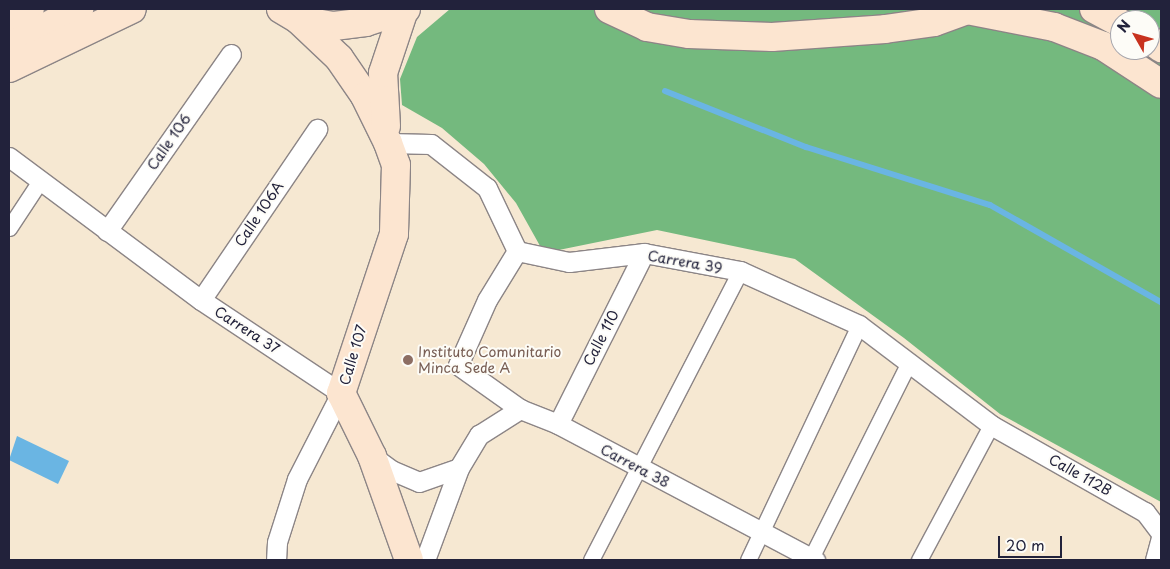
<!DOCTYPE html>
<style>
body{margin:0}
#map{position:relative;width:1170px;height:569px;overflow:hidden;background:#f6e8d2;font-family:"Playpen Sans",sans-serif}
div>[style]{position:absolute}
.forest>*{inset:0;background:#74b97e}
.water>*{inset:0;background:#6ab5e3}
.stream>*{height:6px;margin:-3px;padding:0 3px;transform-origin:3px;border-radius:3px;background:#6ab5e3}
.roads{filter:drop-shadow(1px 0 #8c8586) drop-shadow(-1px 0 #8c8586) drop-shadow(0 1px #8c8586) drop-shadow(0 -1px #8c8586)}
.pedestrian>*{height:15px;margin:-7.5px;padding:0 7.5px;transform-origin:7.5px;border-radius:7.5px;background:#fff}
.minor>*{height:19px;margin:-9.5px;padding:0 9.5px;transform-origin:9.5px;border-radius:9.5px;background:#fff}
.secondary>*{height:28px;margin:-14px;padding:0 14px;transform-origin:14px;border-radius:14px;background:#fce5d0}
.dots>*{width:14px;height:14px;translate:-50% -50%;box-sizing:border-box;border:2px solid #fdfcf7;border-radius:50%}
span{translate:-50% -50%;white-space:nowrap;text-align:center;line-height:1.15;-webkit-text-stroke:4px #fdfcf7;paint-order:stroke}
.street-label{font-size:14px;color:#22223b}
.education-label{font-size:14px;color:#785e54}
.left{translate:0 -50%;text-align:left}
.frame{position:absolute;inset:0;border:10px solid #22223b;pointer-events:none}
.north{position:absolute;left:1110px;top:10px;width:50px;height:50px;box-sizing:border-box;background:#fdfcf7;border:1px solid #a5a5ac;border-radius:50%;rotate:308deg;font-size:14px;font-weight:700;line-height:20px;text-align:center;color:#22223b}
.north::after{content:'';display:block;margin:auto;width:18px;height:22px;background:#c8321e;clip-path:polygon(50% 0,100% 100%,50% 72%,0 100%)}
.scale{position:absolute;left:998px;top:536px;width:64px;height:22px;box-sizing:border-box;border:2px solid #22223b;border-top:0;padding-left:6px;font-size:15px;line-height:18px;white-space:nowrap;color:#22223b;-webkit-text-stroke:4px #fdfcf7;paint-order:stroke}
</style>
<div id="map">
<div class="forest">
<i style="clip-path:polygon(evenodd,450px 9px,1161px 9px,1161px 502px,1000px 414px,904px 338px,795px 259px,657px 230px,544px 253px,516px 203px,484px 164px,442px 128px,402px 105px,400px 79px,417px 37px,450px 9px,1120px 20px,1150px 20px,1150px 50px,1120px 50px,1120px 20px)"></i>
</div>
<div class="water">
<i style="clip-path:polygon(17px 436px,69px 461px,58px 484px,9px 460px)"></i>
</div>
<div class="stream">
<i style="left:665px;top:91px;width:152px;rotate:21.7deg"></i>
<i style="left:806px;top:147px;width:193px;rotate:17.5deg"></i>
<i style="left:990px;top:205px;width:197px;rotate:29.6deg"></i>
</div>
<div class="roads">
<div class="pedestrian">
<i style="left:9px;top:228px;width:56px;rotate:-56.6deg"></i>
<i style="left:591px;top:560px;width:325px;rotate:-62.7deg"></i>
<i style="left:748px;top:560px;width:260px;rotate:-64.7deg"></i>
<i style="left:810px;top:560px;width:219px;rotate:-63.4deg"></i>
<i style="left:919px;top:560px;width:153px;rotate:-61.9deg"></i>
</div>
<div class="minor">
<i style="left:388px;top:143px;width:43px;rotate:1.3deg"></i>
<i style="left:431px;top:144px;width:71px;rotate:38.2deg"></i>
<i style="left:487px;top:188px;width:70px;rotate:64.5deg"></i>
<i style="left:9px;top:157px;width:239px;rotate:36.7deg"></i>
<i style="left:201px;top:300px;width:168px;rotate:33.6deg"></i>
<i style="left:341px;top:393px;width:97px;rotate:117.1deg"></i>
<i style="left:297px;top:479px;width:66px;rotate:107.6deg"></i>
<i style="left:277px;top:542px;width:18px;rotate:93deg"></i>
<i style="left:107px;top:231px;width:216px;rotate:-55deg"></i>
<i style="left:517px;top:251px;width:53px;rotate:11.9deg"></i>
<i style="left:569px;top:262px;width:76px;rotate:-6.8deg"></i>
<i style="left:644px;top:253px;width:98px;rotate:10.6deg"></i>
<i style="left:740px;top:271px;width:131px;rotate:24.4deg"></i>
<i style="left:859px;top:325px;width:166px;rotate:37.1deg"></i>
<i style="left:991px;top:425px;width:177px;rotate:29.5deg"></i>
<i style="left:1145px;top:512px;width:26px;rotate:53deg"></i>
<i style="left:517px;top:251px;width:57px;rotate:121.5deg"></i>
<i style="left:487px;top:300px;width:71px;rotate:114deg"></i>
<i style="left:458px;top:365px;width:76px;rotate:35.4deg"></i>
<i style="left:520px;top:409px;width:41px;rotate:21.5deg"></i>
<i style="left:558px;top:424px;width:291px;rotate:27.9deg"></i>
<i style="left:201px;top:300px;width:207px;rotate:-55.8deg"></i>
<i style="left:558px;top:424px;width:191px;rotate:-63.3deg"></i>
<i style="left:372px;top:456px;width:24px;rotate:36deg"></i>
<i style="left:391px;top:470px;width:30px;rotate:23deg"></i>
<i style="left:419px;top:482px;width:42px;rotate:-19.3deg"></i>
<i style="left:425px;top:560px;width:98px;rotate:-69.7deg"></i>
<i style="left:459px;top:468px;width:39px;rotate:-59deg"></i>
<i style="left:479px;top:435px;width:49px;rotate:-32.4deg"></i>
<i style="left:1155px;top:560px;width:23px;rotate:-75deg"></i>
</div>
<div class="secondary">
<i style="left:281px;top:9px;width:21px;rotate:31deg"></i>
<i style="left:299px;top:20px;width:36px;rotate:10deg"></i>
<i style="left:334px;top:26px;width:32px;rotate:-7deg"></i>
<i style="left:366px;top:22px;width:42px;rotate:-18deg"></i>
<i style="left:609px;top:9px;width:42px;rotate:25.3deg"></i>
<i style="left:647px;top:27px;width:43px;rotate:9.5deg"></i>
<i style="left:689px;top:34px;width:83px;rotate:2.1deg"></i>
<i style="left:772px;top:37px;width:113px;rotate:-4deg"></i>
<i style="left:885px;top:29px;width:49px;rotate:-8.1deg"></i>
<i style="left:934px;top:22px;width:35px;rotate:-20deg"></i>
<i style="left:962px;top:9px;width:94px;rotate:11.1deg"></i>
<i style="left:1054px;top:27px;width:53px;rotate:21.2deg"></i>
<i style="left:1103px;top:46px;width:69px;rotate:33.2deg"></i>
<i style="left:1094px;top:9px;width:30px;rotate:28deg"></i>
<i style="left:299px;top:20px;width:55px;rotate:43.5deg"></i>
<i style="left:339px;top:58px;width:46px;rotate:55.6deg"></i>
<i style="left:365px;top:96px;width:52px;rotate:63.9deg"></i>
<i style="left:388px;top:143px;width:23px;rotate:70deg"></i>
<i style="left:396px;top:165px;width:69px;rotate:91.7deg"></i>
<i style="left:394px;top:234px;width:168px;rotate:108.4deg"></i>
<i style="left:341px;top:393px;width:70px;rotate:63.8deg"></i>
<i style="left:372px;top:456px;width:110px;rotate:70.4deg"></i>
<i style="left:9px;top:21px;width:24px;rotate:-30deg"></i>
<i style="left:1150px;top:40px;width:14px;rotate:36deg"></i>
<i style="left:9px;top:47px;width:80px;rotate:-28.5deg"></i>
<i style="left:9px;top:68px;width:136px;rotate:-25.6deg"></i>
<i style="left:386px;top:126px;width:53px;rotate:-93.2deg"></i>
<i style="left:383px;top:73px;width:66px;rotate:-71.6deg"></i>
</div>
</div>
<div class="dots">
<i style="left:408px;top:360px;background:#8d6e63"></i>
</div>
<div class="street-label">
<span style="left:169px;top:142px;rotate:-55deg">Calle 106</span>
<span style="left:259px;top:214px;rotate:-56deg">Calle 106A</span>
<span style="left:685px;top:262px;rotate:10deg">Carrera 39</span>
<span style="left:247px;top:330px;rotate:33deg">Carrera 37</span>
<span style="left:601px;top:338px;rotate:-63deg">Calle 110</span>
<span style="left:353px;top:355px;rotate:-73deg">Calle 107</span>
<span style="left:635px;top:466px;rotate:28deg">Carrera 38</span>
<span style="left:1080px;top:475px;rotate:29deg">Calle 112B</span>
</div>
<div class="education-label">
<span class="left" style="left:418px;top:360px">Instituto Comunitario<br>Minca Sede A</span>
</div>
<div class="frame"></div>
<div class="north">N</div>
<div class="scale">20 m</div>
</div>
